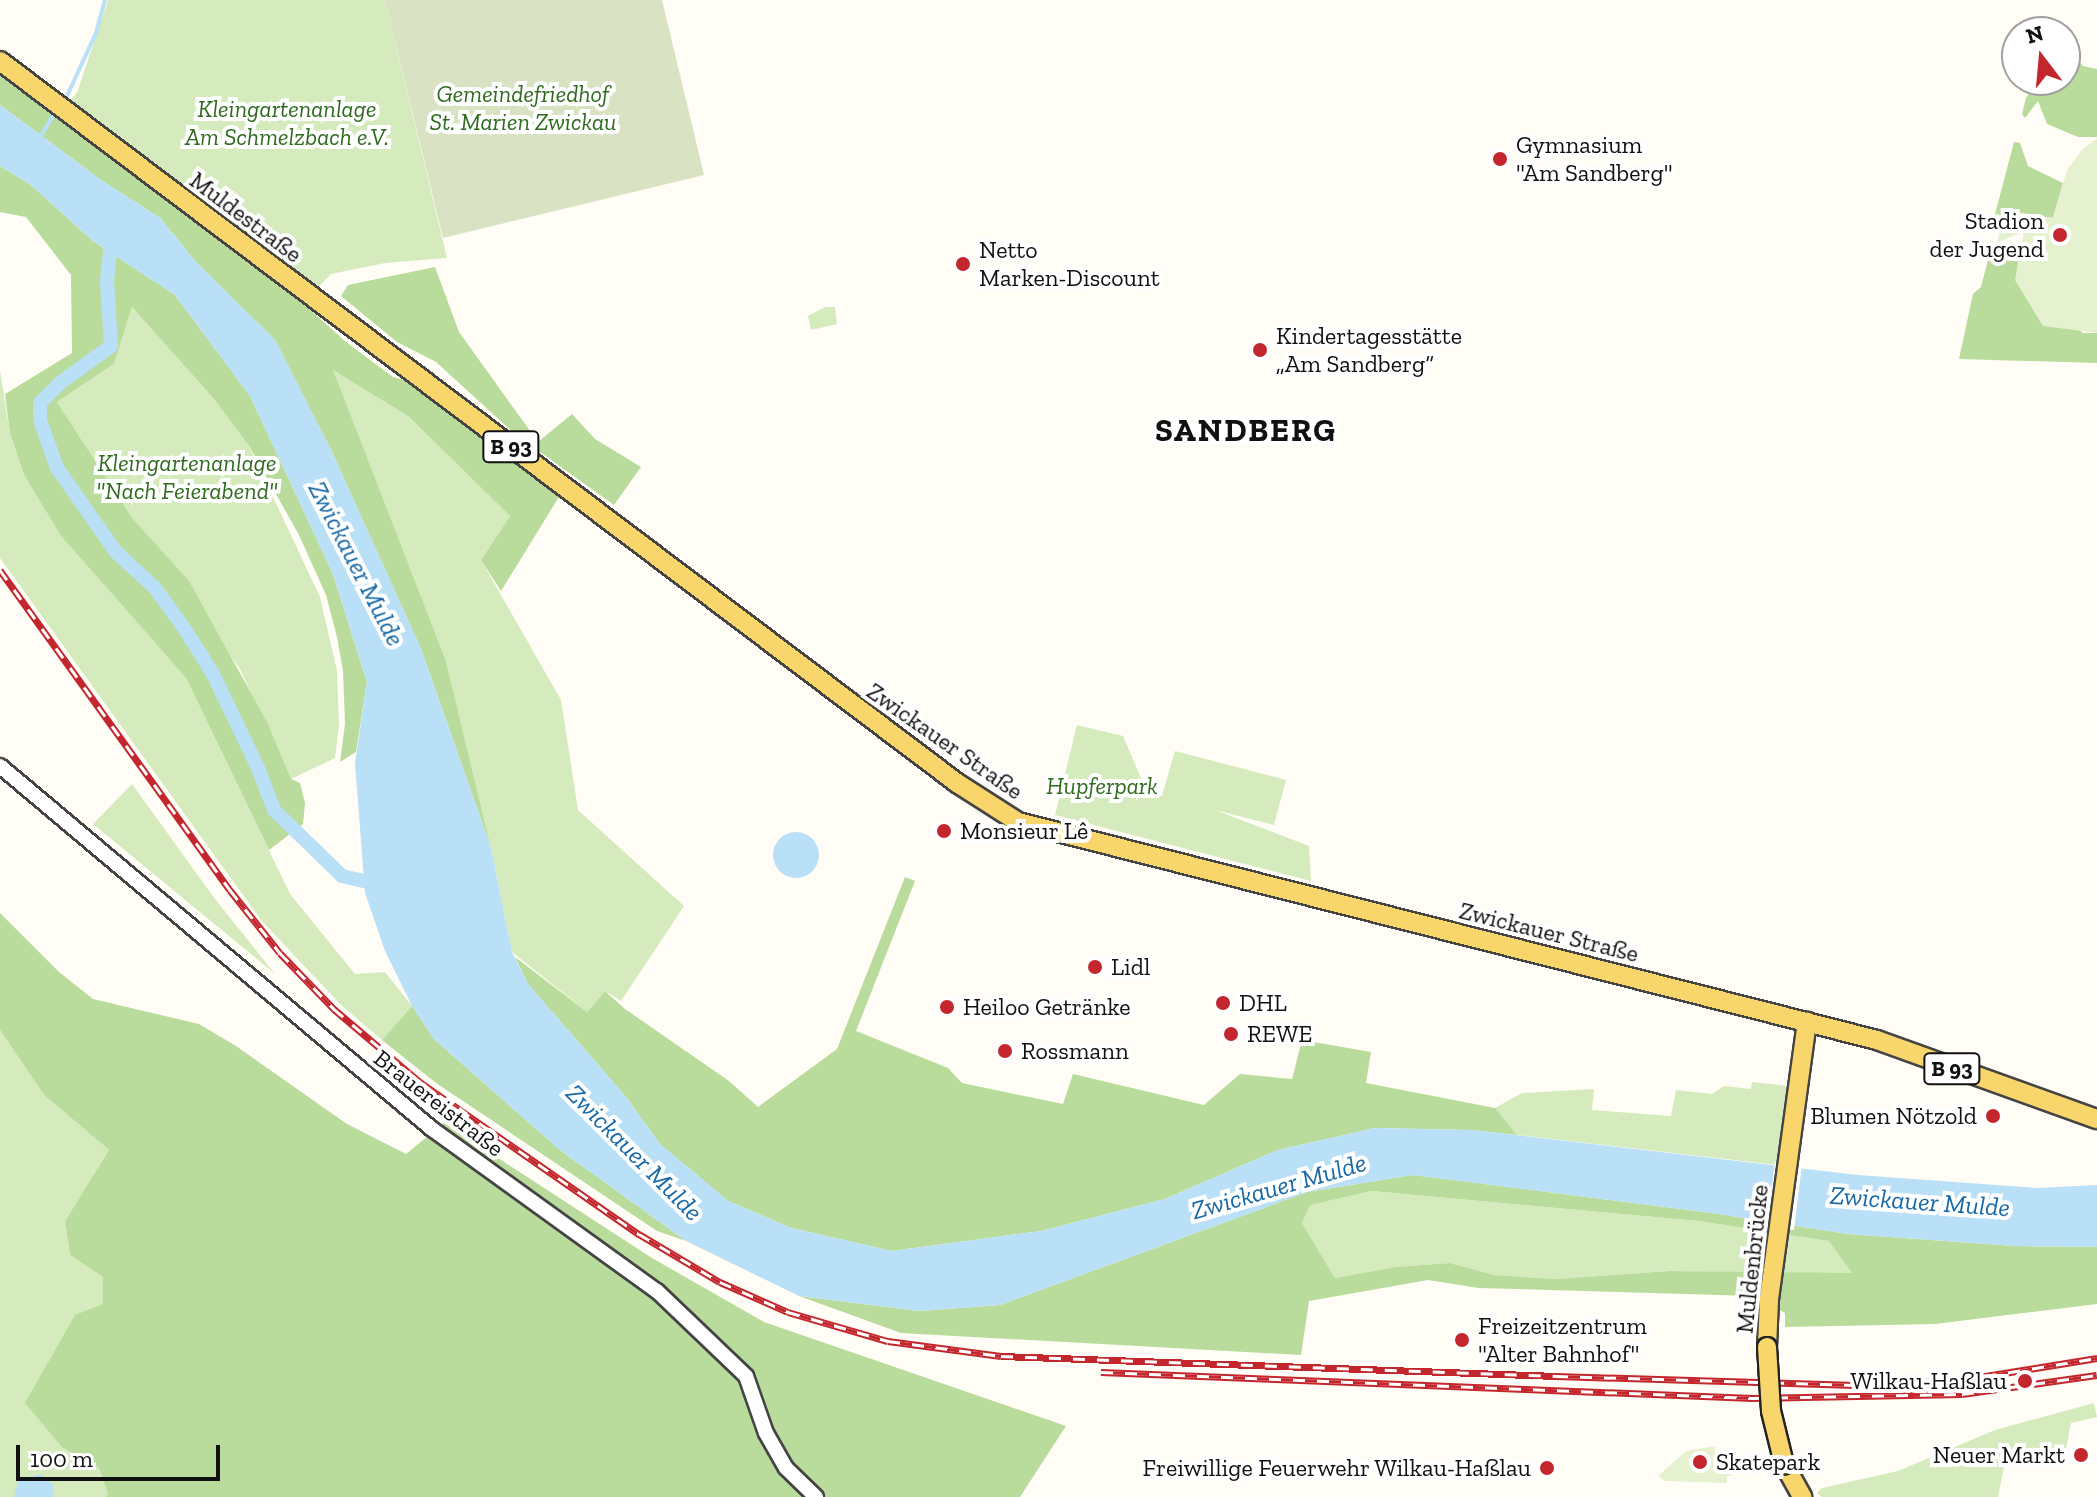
<!DOCTYPE html>
<meta charset="utf-8">
<style>
body{margin:0}
#map{position:relative;width:2097px;height:1497px;overflow:hidden;background:#fffdf5;font-family:"Zilla Slab",serif}
div>[style]{position:absolute}
.green>*{inset:0;background:#d5ebbd}
.forest>*{inset:0;background:#b9dc9c}
.cemetery>*{inset:0;background:#d9e3c4}
.pitch>*{inset:0;background:#e6f2cf}
.water>*{inset:0;background:#b9e0f7}
.round{border-radius:50%}
.pier>*{inset:0;background:#fffdf5}
.stream>*{height:4px;margin:-2px;padding:0 2px;transform-origin:2px;border-radius:2px;background:#b9e0f7}
.canal>*{height:14px;margin:-7px;padding:0 7px;transform-origin:7px;border-radius:7px;background:#b9e0f7}
.roads{filter:drop-shadow(2px 0 #444) drop-shadow(-2px 0 #444) drop-shadow(0 2px #444) drop-shadow(0 -2px #444)}
.minor>*{height:14px;margin:-7px;padding:0 7px;transform-origin:7px;border-radius:7px;background:#fff}
.major>*{height:18px;margin:-9px;padding:0 9px;transform-origin:9px;border-radius:9px;background:#f9d66b}
.rail>*{height:7px;margin-top:-3.5px;transform-origin:0;background:repeating-linear-gradient(90deg,#fff 0 12px,#c4262e 0 24px);box-sizing:border-box;border-block:2px solid #c4262e}
.bridges{filter:drop-shadow(2px 0 #222) drop-shadow(-2px 0 #222) drop-shadow(0 2px #222) drop-shadow(0 -2px #222)}
.major-bridge>*{height:18px;margin:-9px;padding:0 9px;transform-origin:9px;border-radius:9px;background:#f9d66b}
.dots>*{width:22px;height:22px;translate:-50% -50%;box-sizing:border-box;border:4px solid #fff;border-radius:50%}
span{translate:-50% -50%;white-space:nowrap;text-align:center;line-height:1.15;-webkit-text-stroke:8px #fff;paint-order:stroke}
.shield-label span{padding:2px 6px;background:#fff;border:2px solid;border-radius:6px;-webkit-text-stroke-width:0}
.shield-label{font-size:22px;color:#111;font-weight:700}
.park-label{font-size:24px;color:#2f6b1f;font-style:italic}
.poi-label{font-size:24px;color:#111}
.left{translate:0 -50%;text-align:left}
.right{translate:-100% -50%;text-align:right}
.street-label{font-size:24px;color:#111}
.water-label{font-size:26px;color:#1768a6;font-style:italic}
.district-label{font-size:32px;color:#111;font-weight:700;letter-spacing:2px}
.north{position:absolute;left:2001px;top:16px;width:80px;height:80px;box-sizing:border-box;background:#fff;border:2px solid #a0a0a0;border-radius:50%;rotate:344deg;font-size:22px;font-weight:700;line-height:32px;text-align:center;color:#111}
.north::after{content:'';display:block;margin:auto;width:28px;height:36px;background:#c4262e;clip-path:polygon(50% 0,100% 100%,50% 72%,0 100%)}
.scale{position:absolute;left:16px;top:1445px;width:204px;height:36px;box-sizing:border-box;border:4px solid #111;border-top:0;padding-left:10px;font-size:24px;line-height:28px;white-space:nowrap;color:#111;-webkit-text-stroke:6px #fff;paint-order:stroke}
</style>
<div id="map">
<div class="green">
<i style="clip-path:polygon(108px 0,385px 0,447px 258px,385px 263px,331px 274px,311px 295px,65px 110px,78px 90px)"></i>
<i style="clip-path:polygon(132px 307px,214px 399px,249px 446px,320px 597px,337px 671px,339px 724px,335px 758px,291px 779px,240px 669px,133px 519px,57px 402px,114px 364px)"></i>
<i style="clip-path:polygon(825px 307px,835px 307px,837px 324px,811px 330px,808px 316px)"></i>
<i style="clip-path:polygon(332px 369px,408px 416px,510px 516px,481px 560px,561px 700px,578px 810px,684px 906px,621px 1001px,605px 991px,587px 1012px,512px 952px,491px 848px,446px 661px)"></i>
<i style="clip-path:polygon(0 371px,10px 433px,24px 475px,61px 536px,186px 678px,290px 894px,355px 974px,385px 972px,412px 1006px,382px 1040px,340px 1004px,261px 920px,0 558px)"></i>
<i style="clip-path:polygon(1077px 725px,1123px 736px,1146px 790px,1162px 796px,1175px 751px,1286px 780px,1274px 825px,1215px 810px,1309px 846px,1311px 881px,1055px 815px)"></i>
<i style="clip-path:polygon(132px 784px,215px 899px,275px 974px,93px 824px)"></i>
<i style="clip-path:polygon(0 1030px,44px 1095px,109px 1150px,65px 1221px,70px 1255px,103px 1277px,104px 1304px,62px 1446px,99px 1468px,108px 1494px,105px 1497px,0 1497px)"></i>
<i style="clip-path:polygon(1752px 1082px,1798px 1087px,1787px 1166px,1517px 1135px,1495px 1108px,1522px 1093px,1594px 1089px,1592px 1110px,1671px 1116px,1676px 1090px,1712px 1094px,1724px 1086px,1751px 1089px)"></i>
<i style="clip-path:polygon(1372px 1191px,1698px 1221px,1830px 1241px,1853px 1274px,1669px 1271px,1556px 1279px,1494px 1275px,1450px 1263px,1395px 1267px,1335px 1278px,1302px 1223px,1309px 1205px)"></i>
<i style="clip-path:polygon(2094px 1403px,2097px 1417px,2071px 1423px,2063px 1464px,2060px 1456px,2050px 1450px,2036px 1448px,2016px 1455px,2004px 1467px,1998px 1497px,1822px 1497px,1817px 1493px,1822px 1488px,1898px 1471px,1995px 1430px)"></i>
</div>
<div class="forest">
<i style="clip-path:polygon(2070px 50px,2083px 66px,2097px 69px,2097px 137px,2078px 137px,2047px 124px,2038px 101px,2025px 118px,2022px 114px,2026px 98px,2036px 83px,2065px 80px,2065px 54px)"></i>
<i style="clip-path:polygon(0 69px,285px 287px,346px 342px,393px 377px,416px 383px,562px 492px,501px 591px,481px 560px,510px 516px,408px 416px,333px 370px,446px 661px,491px 848px,421px 649px,332px 452px,275px 340px,196px 262px,160px 218px,101px 180px,0 105px)"></i>
<i style="clip-path:polygon(2014px 142px,2020px 143px,2028px 166px,2063px 183px,2053px 218px,2005px 211px,2003px 218px,1994px 218px)"></i>
<i style="clip-path:polygon(0 166px,31px 185px,93px 241px,175px 295px,250px 396px,333px 574px,367px 682px,356px 752px,340px 762px,345px 724px,343px 671px,337px 637px,326px 595px,299px 535px,249px 446px,214px 399px,132px 307px,114px 364px,57px 402px,133px 519px,189px 581px,267px 722px,291px 779px,300px 783px,305px 803px,303px 824px,269px 850px,186px 678px,61px 536px,24px 475px,10px 433px,5px 394px,72px 353px,71px 275px,26px 217px,0 212px)"></i>
<i style="clip-path:polygon(1991px 248px,2020px 248px,2016px 280px,2083px 333px,2097px 333px,2097px 363px,1959px 359px,1973px 294px,1981px 287px)"></i>
<i style="clip-path:polygon(435px 267px,459px 332px,538px 442px,572px 414px,595px 439px,641px 467px,614px 505px,515px 434px,436px 362px,397px 342px,341px 296px,348px 285px)"></i>
<i style="clip-path:polygon(905px 877px,915px 881px,856px 1031px,948px 1068px,962px 1083px,1063px 1104px,1073px 1074px,1204px 1105px,1240px 1074px,1292px 1079px,1302px 1040px,1371px 1052px,1366px 1083px,1495px 1108px,1517px 1135px,1472px 1130px,1375px 1128px,1278px 1150px,1165px 1199px,1041px 1231px,892px 1251px,791px 1228px,728px 1201px,660px 1144px,626px 1097px,528px 984px,515px 957px,587px 1012px,605px 991px,625px 1009px,729px 1081px,758px 1107px,837px 1049px)"></i>
<i style="clip-path:polygon(0 913px,59px 972px,93px 999px,199px 1024px,236px 1046px,347px 1124px,406px 1154px,444px 1123px,652px 1258px,764px 1322px,1066px 1426px,1020px 1497px,105px 1497px,108px 1494px,99px 1468px,62px 1447px,25px 1403px,75px 1315px,103px 1304px,103px 1277px,70px 1255px,65px 1221px,109px 1150px,44px 1095px,0 1030px)"></i>
<i style="clip-path:polygon(412px 1006px,434px 1039px,560px 1150px,686px 1241px,657px 1231px,436px 1083px,382px 1040px)"></i>
<i style="clip-path:polygon(evenodd,1413px 1175px,1712px 1213px,1848px 1234px,2015px 1246px,2097px 1247px,2097px 1304px,1935px 1324px,1785px 1327px,1785px 1313px,1753px 1296px,1479px 1288px,1428px 1280px,1309px 1301px,1301px 1355px,901px 1333px,799px 1296px,920px 1311px,1000px 1305px,1307px 1192px,1413px 1175px,1372px 1191px,1698px 1221px,1829px 1241px,1852px 1273px,1669px 1271px,1556px 1279px,1494px 1275px,1450px 1263px,1395px 1267px,1335px 1278px,1302px 1223px,1310px 1205px,1372px 1191px)"></i>
</div>
<div class="cemetery">
<i style="clip-path:polygon(385px 0,662px 0,704px 175px,443px 238px)"></i>
</div>
<div class="pitch">
<i style="clip-path:polygon(2097px 138px,2097px 333px,2043px 326px,2015px 280px,2024px 231px,1997px 243px,2003px 218px,2005px 210px,2053px 218px,2067px 170px,2083px 149px)"></i>
<i style="clip-path:polygon(1715px 1446px,1715px 1456px,1730px 1457px,1731px 1476px,1727px 1476px,1727px 1483px,1665px 1481px,1658px 1476px,1686px 1451px)"></i>
</div>
<div class="water">
<i style="clip-path:polygon(0 105px,101px 180px,160px 218px,196px 262px,275px 340px,332px 452px,421px 649px,491px 848px,512px 952px,528px 984px,626px 1097px,660px 1144px,728px 1201px,791px 1228px,892px 1251px,1041px 1231px,1165px 1199px,1278px 1150px,1375px 1128px,1472px 1130px,1858px 1175px,2037px 1188px,2097px 1185px,2097px 1247px,2015px 1246px,1848px 1234px,1712px 1213px,1413px 1175px,1307px 1192px,1000px 1305px,920px 1311px,799px 1296px,686px 1241px,560px 1150px,434px 1039px,412px 1006px,385px 951px,365px 893px,355px 763px,367px 682px,333px 574px,250px 396px,175px 295px,93px 241px,31px 185px,0 166px)"></i>
<i class="round" style="left:773px;top:832px;width:46px;height:46px"></i>
<i style="clip-path:polygon(40px 1474px,53px 1485px,54px 1497px,14px 1497px,18px 1481px)"></i>
</div>
<div class="pier">
<i style="clip-path:polygon(1775px 1161px,1802px 1164px,1794px 1230px,1767px 1226px)"></i>
</div>
<div class="stream">
<i style="left:67px;top:96px;width:69px;rotate:-65.3deg"></i>
<i style="left:96px;top:33px;width:34px;rotate:-75deg"></i>
<i style="left:39px;top:139px;width:33px;rotate:-59deg"></i>
</div>
<div class="canal">
<i style="left:110px;top:252px;width:28px;rotate:96deg"></i>
<i style="left:107px;top:280px;width:66px;rotate:86.5deg"></i>
<i style="left:111px;top:346px;width:63px;rotate:144deg"></i>
<i style="left:60px;top:383px;width:28px;rotate:135deg"></i>
<i style="left:40px;top:403px;width:17px;rotate:90deg"></i>
<i style="left:40px;top:420px;width:51px;rotate:70.5deg"></i>
<i style="left:57px;top:468px;width:103px;rotate:54.9deg"></i>
<i style="left:116px;top:552px;width:53px;rotate:42.7deg"></i>
<i style="left:155px;top:588px;width:53px;rotate:54.2deg"></i>
<i style="left:186px;top:631px;width:51px;rotate:57.9deg"></i>
<i style="left:213px;top:674px;width:104px;rotate:64.4deg"></i>
<i style="left:258px;top:768px;width:45px;rotate:69.1deg"></i>
<i style="left:274px;top:810px;width:95px;rotate:44.1deg"></i>
<i style="left:342px;top:876px;width:23px;rotate:13deg"></i>
</div>
<div class="roads">
<div class="minor">
<i style="left:0;top:766px;width:564px;rotate:40.04deg"></i>
<i style="left:432px;top:1129px;width:277px;rotate:35.8deg"></i>
<i style="left:657px;top:1291px;width:123px;rotate:43.7deg"></i>
<i style="left:746px;top:1376px;width:60px;rotate:70.7deg"></i>
<i style="left:766px;top:1433px;width:40px;rotate:60.3deg"></i>
<i style="left:786px;top:1468px;width:42px;rotate:44deg"></i>
</div>
<div class="major">
<i style="left:0;top:61px;width:1199px;rotate:37.03deg"></i>
<i style="left:957px;top:783px;width:72px;rotate:32.6deg"></i>
<i style="left:1018px;top:822px;width:886px;rotate:14.24deg"></i>
<i style="left:1877px;top:1040px;width:234px;rotate:19.8deg"></i>
<i style="left:1767px;top:1347px;width:48px;rotate:-87.6deg"></i>
<i style="left:1769px;top:1299px;width:280px;rotate:-82.2deg"></i>
<i style="left:1784px;top:1464px;width:38px;rotate:61deg"></i>
</div>
</div>
<div class="rail">
<i style="left:0;top:570px;width:394px;rotate:54.3deg"></i>
<i style="left:230px;top:890px;width:80px;rotate:51.6deg"></i>
<i style="left:280px;top:953px;width:78px;rotate:46deg"></i>
<i style="left:334px;top:1009px;width:113px;rotate:40.3deg"></i>
<i style="left:420px;top:1082px;width:267px;rotate:34.8deg"></i>
<i style="left:639px;top:1234px;width:94px;rotate:30.7deg"></i>
<i style="left:720px;top:1282px;width:74px;rotate:23.8deg"></i>
<i style="left:788px;top:1312px;width:104px;rotate:16.2deg"></i>
<i style="left:888px;top:1341px;width:114px;rotate:7.6deg"></i>
<i style="left:1001px;top:1356px;width:555px;rotate:2.06deg"></i>
<i style="left:1556px;top:1376px;width:308px;rotate:1.7deg"></i>
<i style="left:1864px;top:1385px;width:97px;rotate:-3deg"></i>
<i style="left:1961px;top:1380px;width:138px;rotate:-9.2deg"></i>
<i style="left:1101px;top:1372px;width:652px;rotate:2.29deg"></i>
<i style="left:1752px;top:1398px;width:210px;rotate:-1.1deg"></i>
<i style="left:1962px;top:1394px;width:136px;rotate:-8deg"></i>
</div>
<div class="bridges">
<div class="major-bridge">
<i style="left:1767px;top:1347px;width:64px;rotate:86.4deg"></i>
<i style="left:1771px;top:1411px;width:55px;rotate:76.2deg"></i>
</div>
</div>
<div class="dots">
<i style="left:1500px;top:159px;background:#c4262e"></i>
<i style="left:2060px;top:235px;background:#c4262e"></i>
<i style="left:963px;top:264px;background:#c4262e"></i>
<i style="left:1260px;top:350px;background:#c4262e"></i>
<i style="left:944px;top:831px;background:#c4262e"></i>
<i style="left:1095px;top:967px;background:#c4262e"></i>
<i style="left:1223px;top:1003px;background:#c4262e"></i>
<i style="left:947px;top:1007px;background:#c4262e"></i>
<i style="left:1231px;top:1034px;background:#c4262e"></i>
<i style="left:1005px;top:1051px;background:#c4262e"></i>
<i style="left:1993px;top:1116px;background:#c4262e"></i>
<i style="left:1462px;top:1340px;background:#c4262e"></i>
<i style="left:2025px;top:1381px;background:#c4262e"></i>
<i style="left:2081px;top:1455px;background:#c4262e"></i>
<i style="left:1700px;top:1462px;background:#c4262e"></i>
<i style="left:1547px;top:1468px;background:#c4262e"></i>
</div>
<div class="shield-label">
<span style="left:511px;top:447px">B 93</span>
<span style="left:1952px;top:1069px">B 93</span>
</div>
<div class="park-label">
<span style="left:523px;top:108px">Gemeindefriedhof<br>St. Marien Zwickau</span>
<span style="left:287px;top:123px">Kleingartenanlage<br>Am Schmelzbach e.V.</span>
<span style="left:187px;top:477px">Kleingartenanlage<br>"Nach Feierabend"</span>
<span style="left:1102px;top:786px">Hupferpark</span>
</div>
<div class="poi-label">
<span class="left" style="left:1516px;top:159px">Gymnasium<br>"Am Sandberg"</span>
<span class="right" style="left:2044px;top:235px">Stadion<br>der Jugend</span>
<span class="left" style="left:979px;top:264px">Netto<br>Marken-Discount</span>
<span class="left" style="left:1276px;top:350px">Kindertagesstätte<br>„Am Sandberg“</span>
<span class="left" style="left:960px;top:831px">Monsieur Lê</span>
<span class="left" style="left:1111px;top:967px">Lidl</span>
<span class="left" style="left:1239px;top:1003px">DHL</span>
<span class="left" style="left:963px;top:1007px">Heiloo Getränke</span>
<span class="left" style="left:1247px;top:1034px">REWE</span>
<span class="left" style="left:1021px;top:1051px">Rossmann</span>
<span class="right" style="left:1977px;top:1116px">Blumen Nötzold</span>
<span class="left" style="left:1478px;top:1340px">Freizeitzentrum<br>"Alter Bahnhof"</span>
<span class="right" style="left:2007px;top:1381px">Wilkau-Haßlau</span>
<span class="right" style="left:2065px;top:1455px">Neuer Markt</span>
<span class="left" style="left:1716px;top:1462px">Skatepark</span>
<span class="right" style="left:1531px;top:1468px">Freiwillige Feuerwehr Wilkau-Haßlau</span>
</div>
<div class="street-label">
<span style="left:246px;top:217px;rotate:37deg">Muldestraße</span>
<span style="left:945px;top:741px;rotate:35deg">Zwickauer Straße</span>
<span style="left:1549px;top:932px;rotate:14deg">Zwickauer Straße</span>
<span style="left:439px;top:1103px;rotate:38deg">Brauereistraße</span>
<span style="left:1752px;top:1259px;rotate:-84deg">Muldenbrücke</span>
</div>
<div class="water-label">
<span style="left:356px;top:564px;rotate:63deg">Zwickauer Mulde</span>
<span style="left:634px;top:1153px;rotate:45deg">Zwickauer Mulde</span>
<span style="left:1279px;top:1187px;rotate:-16deg">Zwickauer Mulde</span>
<span style="left:1920px;top:1202px;rotate:4deg">Zwickauer Mulde</span>
</div>
<div class="district-label">
<span style="left:1246px;top:430px">SANDBERG</span>
</div>
<div class="north">N</div>
<div class="scale">100 m</div>
</div>
